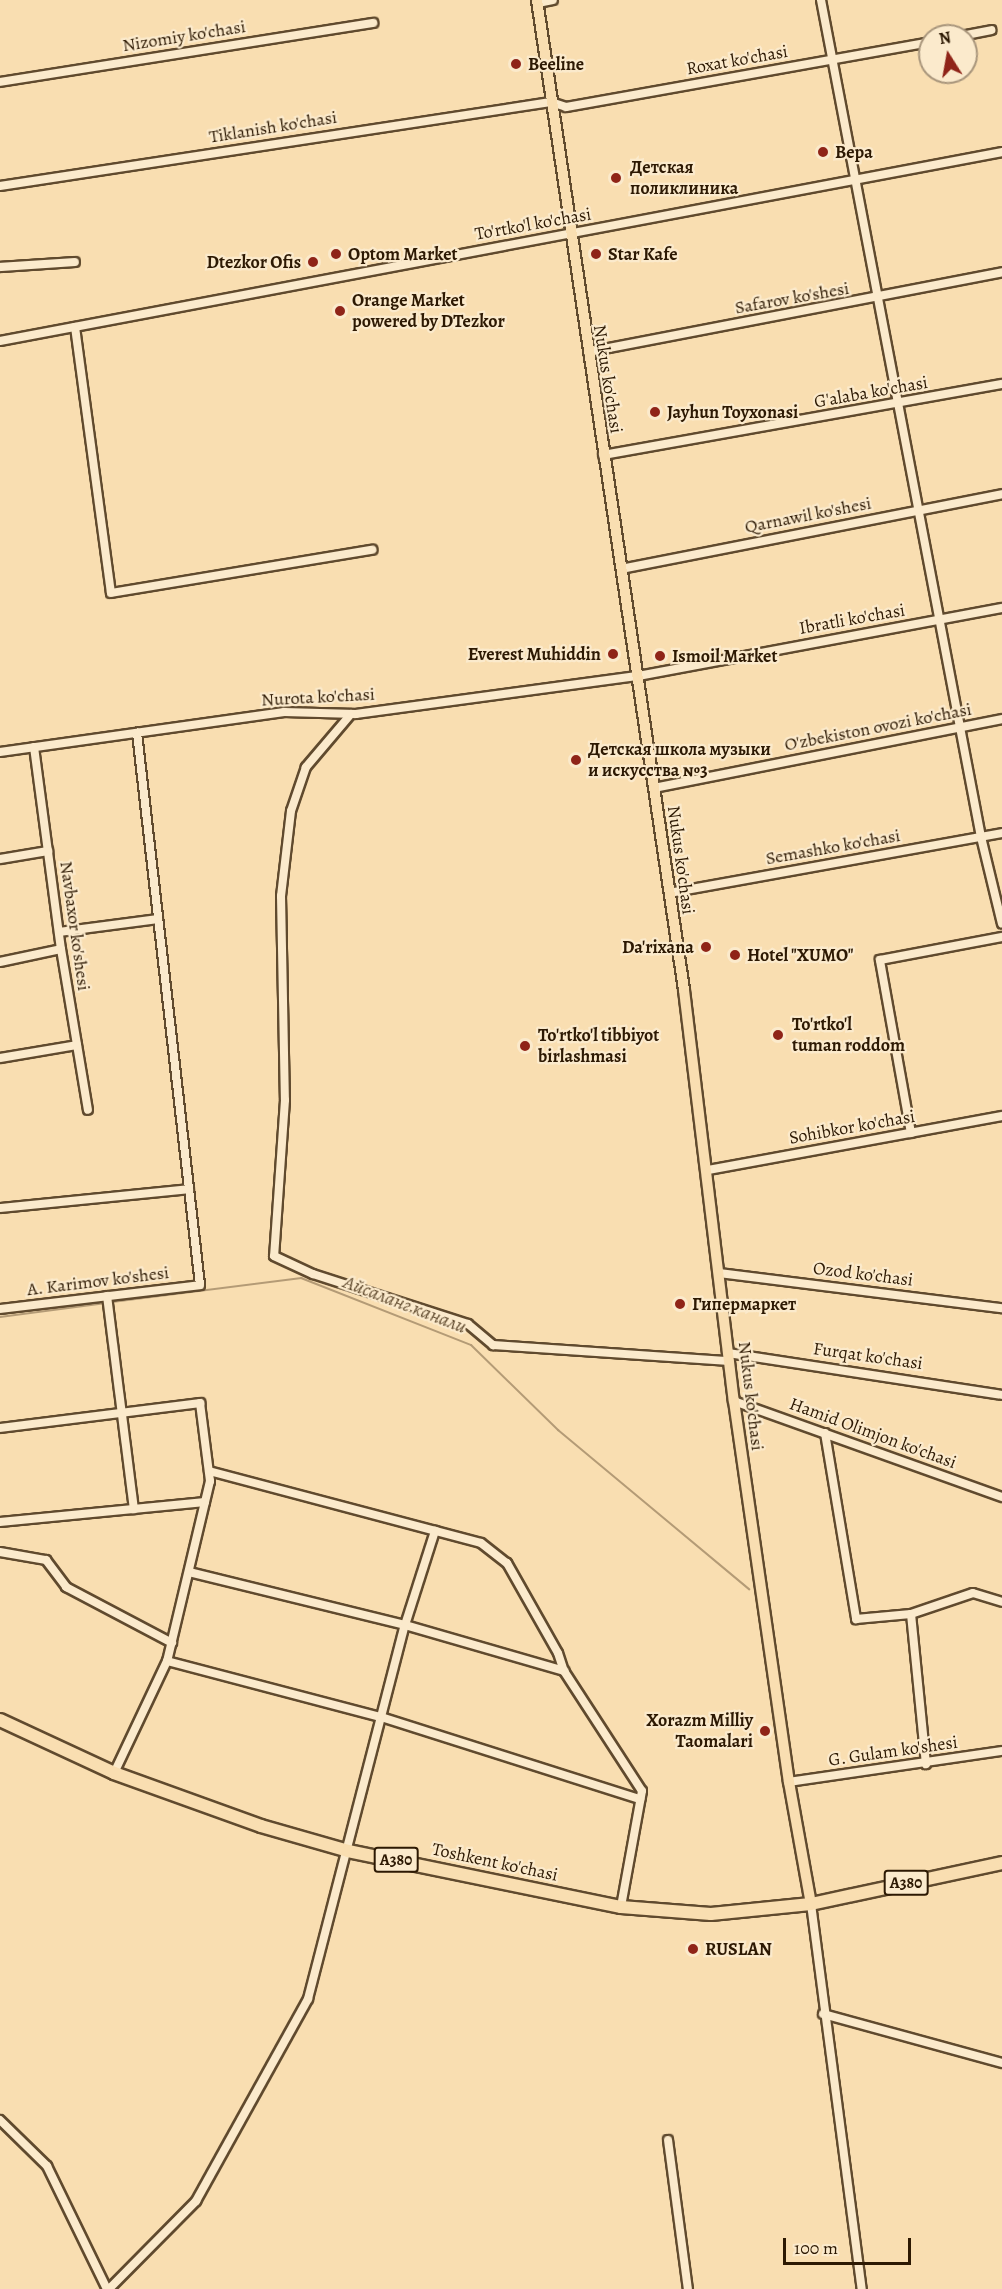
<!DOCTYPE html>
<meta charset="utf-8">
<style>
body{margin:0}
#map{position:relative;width:1002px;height:2289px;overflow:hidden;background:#f9deb1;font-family:Alegreya,serif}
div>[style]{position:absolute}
.stream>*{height:2px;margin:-1px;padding:0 1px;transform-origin:1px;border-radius:1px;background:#b49b76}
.roads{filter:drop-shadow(2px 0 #604a2e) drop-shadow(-2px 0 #604a2e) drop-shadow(0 2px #604a2e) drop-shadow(0 -2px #604a2e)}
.minor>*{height:8px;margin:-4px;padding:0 4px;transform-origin:4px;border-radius:4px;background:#fbeacc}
.major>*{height:10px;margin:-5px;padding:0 5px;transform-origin:5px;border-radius:5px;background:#f9deb1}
.highway>*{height:12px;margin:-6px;padding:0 6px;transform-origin:6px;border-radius:6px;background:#f9deb1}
.dots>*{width:16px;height:16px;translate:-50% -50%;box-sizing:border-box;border:3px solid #fbeacc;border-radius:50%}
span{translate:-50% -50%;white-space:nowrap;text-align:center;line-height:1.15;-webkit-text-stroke:4.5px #fbeacc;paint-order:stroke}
.shield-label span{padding:2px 4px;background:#fbeacc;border:2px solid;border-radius:4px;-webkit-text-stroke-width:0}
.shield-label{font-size:16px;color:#2d1903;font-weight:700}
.street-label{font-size:18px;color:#2d1903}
.poi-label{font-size:18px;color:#2d1903;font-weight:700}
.left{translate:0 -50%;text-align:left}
.right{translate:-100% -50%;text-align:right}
.water-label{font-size:20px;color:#634d31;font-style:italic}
.north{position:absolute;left:918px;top:24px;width:60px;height:60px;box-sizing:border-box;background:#fbeacc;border:2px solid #a9967c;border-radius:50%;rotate:349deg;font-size:16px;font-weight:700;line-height:24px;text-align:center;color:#2d1903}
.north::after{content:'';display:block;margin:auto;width:21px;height:27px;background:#8f2418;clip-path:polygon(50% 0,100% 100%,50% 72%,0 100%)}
.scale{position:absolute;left:783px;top:2238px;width:128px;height:27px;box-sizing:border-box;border:3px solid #2d1903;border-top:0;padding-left:8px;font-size:18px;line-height:21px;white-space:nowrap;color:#2d1903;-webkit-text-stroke:4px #fbeacc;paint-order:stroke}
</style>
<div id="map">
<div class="stream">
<i style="left:112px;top:1302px;width:191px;rotate:-7.2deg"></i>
<i style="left:301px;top:1278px;width:183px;rotate:21.5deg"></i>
<i style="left:471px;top:1345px;width:122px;rotate:44.3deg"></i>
<i style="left:558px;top:1430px;width:249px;rotate:39.8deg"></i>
<i style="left:0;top:1317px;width:107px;rotate:-7.5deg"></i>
</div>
<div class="roads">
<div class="minor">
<i style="left:821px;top:0;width:852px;rotate:79.18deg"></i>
<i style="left:981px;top:837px;width:89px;rotate:76.4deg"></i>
<i style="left:538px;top:3px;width:15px;rotate:-11deg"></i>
<i style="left:961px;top:36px;width:31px;rotate:-11deg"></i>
<i style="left:0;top:82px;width:378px;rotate:-9deg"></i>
<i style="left:0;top:186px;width:557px;rotate:-8.67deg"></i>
<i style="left:551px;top:102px;width:16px;rotate:18deg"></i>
<i style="left:566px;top:107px;width:370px;rotate:-10.1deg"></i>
<i style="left:0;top:267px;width:75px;rotate:-3.8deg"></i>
<i style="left:75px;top:327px;width:268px;rotate:82.3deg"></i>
<i style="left:111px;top:593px;width:265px;rotate:-9.4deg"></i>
<i style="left:0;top:341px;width:1020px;rotate:-10.68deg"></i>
<i style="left:588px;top:352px;width:422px;rotate:-10.9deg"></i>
<i style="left:603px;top:455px;width:405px;rotate:-10.1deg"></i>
<i style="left:621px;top:569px;width:388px;rotate:-11.1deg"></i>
<i style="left:351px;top:714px;width:70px;rotate:130.3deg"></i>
<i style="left:306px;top:767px;width:46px;rotate:108.8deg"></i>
<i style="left:291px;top:811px;width:86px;rotate:96.7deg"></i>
<i style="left:281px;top:896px;width:204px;rotate:88.9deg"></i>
<i style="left:285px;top:1100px;width:156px;rotate:94deg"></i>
<i style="left:274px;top:1256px;width:43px;rotate:24.8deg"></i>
<i style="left:313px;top:1274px;width:163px;rotate:17.9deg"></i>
<i style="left:468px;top:1324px;width:33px;rotate:40deg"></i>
<i style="left:493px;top:1345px;width:237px;rotate:3.9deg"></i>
<i style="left:34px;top:747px;width:204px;rotate:82.4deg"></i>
<i style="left:61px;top:949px;width:163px;rotate:80.5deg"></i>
<i style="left:0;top:752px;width:287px;rotate:-8deg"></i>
<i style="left:284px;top:712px;width:72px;rotate:1.6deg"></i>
<i style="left:356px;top:714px;width:285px;rotate:-7.7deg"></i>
<i style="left:638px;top:676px;width:370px;rotate:-10.6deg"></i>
<i style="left:654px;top:788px;width:355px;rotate:-11.2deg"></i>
<i style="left:0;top:859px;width:49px;rotate:-9.5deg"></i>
<i style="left:669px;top:893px;width:338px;rotate:-10.2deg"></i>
<i style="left:59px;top:932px;width:100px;rotate:-7.5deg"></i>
<i style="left:0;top:962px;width:62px;rotate:-12deg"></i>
<i style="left:0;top:1058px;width:78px;rotate:-9.6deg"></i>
<i style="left:911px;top:1133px;width:176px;rotate:-100.2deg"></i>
<i style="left:880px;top:960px;width:124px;rotate:-10.7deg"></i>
<i style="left:708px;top:1170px;width:299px;rotate:-10.4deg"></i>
<i style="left:0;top:1208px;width:190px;rotate:-5.7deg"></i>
<i style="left:719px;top:1273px;width:285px;rotate:7.1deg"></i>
<i style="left:107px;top:1296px;width:215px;rotate:82.8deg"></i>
<i style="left:0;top:1309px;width:201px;rotate:-6.8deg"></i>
<i style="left:200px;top:1285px;width:556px;rotate:-96.51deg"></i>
<i style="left:728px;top:1353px;width:277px;rotate:8.7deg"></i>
<i style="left:734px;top:1401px;width:285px;rotate:19.7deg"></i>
<i style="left:0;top:1428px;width:202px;rotate:-7.1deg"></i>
<i style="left:200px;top:1403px;width:79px;rotate:82.7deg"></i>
<i style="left:210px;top:1481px;width:185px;rotate:103.4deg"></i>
<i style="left:167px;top:1661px;width:124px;rotate:115.3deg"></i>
<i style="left:825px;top:1433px;width:189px;rotate:80.5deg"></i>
<i style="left:856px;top:1619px;width:55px;rotate:-5.2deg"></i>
<i style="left:911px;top:1614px;width:151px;rotate:84.3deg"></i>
<i style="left:209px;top:1471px;width:281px;rotate:14.8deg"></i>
<i style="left:481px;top:1543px;width:33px;rotate:38deg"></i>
<i style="left:507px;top:1563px;width:103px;rotate:60.5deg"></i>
<i style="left:558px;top:1653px;width:19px;rotate:72deg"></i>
<i style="left:0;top:1522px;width:206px;rotate:-5.6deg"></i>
<i style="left:0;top:1552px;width:47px;rotate:9.9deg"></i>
<i style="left:46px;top:1560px;width:34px;rotate:53deg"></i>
<i style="left:66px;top:1587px;width:120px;rotate:27.8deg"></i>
<i style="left:189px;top:1572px;width:222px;rotate:13.8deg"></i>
<i style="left:405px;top:1625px;width:166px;rotate:16.1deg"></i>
<i style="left:564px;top:1671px;width:143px;rotate:57deg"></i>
<i style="left:642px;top:1791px;width:118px;rotate:100.3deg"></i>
<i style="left:911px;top:1614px;width:65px;rotate:-18.7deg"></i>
<i style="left:973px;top:1593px;width:30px;rotate:17deg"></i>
<i style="left:167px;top:1661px;width:221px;rotate:14.7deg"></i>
<i style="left:381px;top:1717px;width:272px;rotate:17.6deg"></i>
<i style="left:789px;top:1782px;width:215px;rotate:-8.3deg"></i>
<i style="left:811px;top:1904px;width:388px;rotate:82.5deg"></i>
<i style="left:823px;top:2014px;width:186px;rotate:15.3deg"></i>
<i style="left:0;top:2120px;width:66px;rotate:44.4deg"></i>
<i style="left:47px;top:2166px;width:137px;rotate:64deg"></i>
<i style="left:668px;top:2140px;width:150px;rotate:82.4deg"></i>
<i style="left:109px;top:2289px;width:124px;rotate:-45.3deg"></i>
<i style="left:196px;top:2201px;width:231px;rotate:-61deg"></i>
<i style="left:308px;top:1999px;width:386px;rotate:-75.5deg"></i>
<i style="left:405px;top:1625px;width:99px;rotate:-72.3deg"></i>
</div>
<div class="major">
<i style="left:537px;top:0;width:1001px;rotate:81.55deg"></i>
<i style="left:684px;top:990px;width:414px;rotate:83.1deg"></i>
<i style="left:734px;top:1401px;width:385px;rotate:81.8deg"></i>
<i style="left:789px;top:1782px;width:124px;rotate:79.8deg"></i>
</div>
<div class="highway">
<i style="left:0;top:1720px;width:126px;rotate:24.9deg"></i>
<i style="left:114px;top:1773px;width:156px;rotate:19.8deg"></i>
<i style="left:261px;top:1826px;width:91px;rotate:16deg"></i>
<i style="left:348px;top:1851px;width:279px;rotate:11.6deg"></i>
<i style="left:621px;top:1907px;width:90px;rotate:4.4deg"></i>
<i style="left:711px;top:1914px;width:100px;rotate:-5.7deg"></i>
<i style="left:811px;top:1904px;width:195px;rotate:-12.1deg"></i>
</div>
</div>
<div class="dots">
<i style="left:516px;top:64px;background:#8f2418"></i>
<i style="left:823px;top:152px;background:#8f2418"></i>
<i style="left:616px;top:178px;background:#8f2418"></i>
<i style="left:336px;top:254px;background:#8f2418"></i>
<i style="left:596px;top:254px;background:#8f2418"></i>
<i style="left:313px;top:262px;background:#8f2418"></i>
<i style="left:340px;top:311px;background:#8f2418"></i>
<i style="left:655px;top:412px;background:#8f2418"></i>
<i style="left:613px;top:654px;background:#8f2418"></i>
<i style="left:660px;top:656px;background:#8f2418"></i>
<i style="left:576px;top:760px;background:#8f2418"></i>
<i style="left:706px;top:947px;background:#8f2418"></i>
<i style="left:735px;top:955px;background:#8f2418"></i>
<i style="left:778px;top:1035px;background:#8f2418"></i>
<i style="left:525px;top:1046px;background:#8f2418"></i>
<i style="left:680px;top:1304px;background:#8f2418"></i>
<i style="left:765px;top:1731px;background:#8f2418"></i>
<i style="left:693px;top:1949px;background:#8f2418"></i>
</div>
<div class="shield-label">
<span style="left:396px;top:1860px">A380</span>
<span style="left:906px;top:1883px">A380</span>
</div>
<div class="street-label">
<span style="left:184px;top:36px;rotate:-9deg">Nizomiy ko'chasi</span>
<span style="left:737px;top:60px;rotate:-10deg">Roxat ko'chasi</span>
<span style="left:273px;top:127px;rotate:-9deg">Tiklanish ko'chasi</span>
<span style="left:533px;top:224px;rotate:-10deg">To'rtko'l ko'chasi</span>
<span style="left:792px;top:298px;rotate:-10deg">Safarov ko'shesi</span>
<span style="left:608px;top:379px;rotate:81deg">Nukus ko'chasi</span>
<span style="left:871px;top:392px;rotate:-10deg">G'alaba ko'chasi</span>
<span style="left:808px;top:515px;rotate:-11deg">Qarnawil ko'shesi</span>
<span style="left:852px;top:619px;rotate:-10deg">Ibratli ko'chasi</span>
<span style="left:318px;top:697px;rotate:-3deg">Nurota ko'chasi</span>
<span style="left:878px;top:727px;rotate:-11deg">O'zbekiston ovozi ko'chasi</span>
<span style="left:833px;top:847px;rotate:-10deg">Semashko ko'chasi</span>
<span style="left:681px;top:860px;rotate:82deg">Nukus ko'chasi</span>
<span style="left:75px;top:926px;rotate:82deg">Navbaxor ko'shesi</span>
<span style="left:852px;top:1127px;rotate:-10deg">Sohibkor ko'chasi</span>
<span style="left:863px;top:1274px;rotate:7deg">Ozod ko'chasi</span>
<span style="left:98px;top:1281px;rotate:-7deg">A. Karimov ko'shesi</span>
<span style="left:868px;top:1356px;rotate:8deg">Furqat ko'chasi</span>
<span style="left:751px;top:1396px;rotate:83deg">Nukus ko'chasi</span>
<span style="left:873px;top:1433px;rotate:20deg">Hamid Olimjon ko'chasi</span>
<span style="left:893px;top:1751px;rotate:-8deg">G. Gulam ko'shesi</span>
<span style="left:495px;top:1862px;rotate:12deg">Toshkent ko'chasi</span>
</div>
<div class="poi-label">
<span class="left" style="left:528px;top:64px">Beeline</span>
<span class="left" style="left:835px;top:152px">Вера</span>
<span class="left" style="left:630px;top:178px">Детская<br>поликлиника</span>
<span class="left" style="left:348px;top:254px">Optom Market</span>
<span class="left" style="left:608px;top:254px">Star Kafe</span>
<span class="right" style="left:301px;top:262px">Dtezkor Ofis</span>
<span class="left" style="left:352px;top:311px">Orange Market<br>powered by DTezkor</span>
<span class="left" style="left:667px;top:412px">Jayhun Toyxonasi</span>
<span class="right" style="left:601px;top:654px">Everest Muhiddin</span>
<span class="left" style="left:672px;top:656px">Ismoil Market</span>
<span class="left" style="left:588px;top:760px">Детская школа музыки<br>и искусства №3</span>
<span class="right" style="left:694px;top:947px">Da'rixana</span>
<span class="left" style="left:747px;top:955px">Hotel "XUMO"</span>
<span class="left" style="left:792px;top:1035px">To'rtko'l<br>tuman roddom</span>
<span class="left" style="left:538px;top:1046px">To'rtko'l tibbiyot<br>birlashmasi</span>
<span class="left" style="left:692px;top:1304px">Гипермаркет</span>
<span class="right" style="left:753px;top:1731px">Xorazm Milliy<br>Taomalari</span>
<span class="left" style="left:705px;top:1949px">RUSLAN</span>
</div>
<div class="water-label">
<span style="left:405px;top:1304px;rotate:21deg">Айсаланг канали</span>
</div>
<div class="north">N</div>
<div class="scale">100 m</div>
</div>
